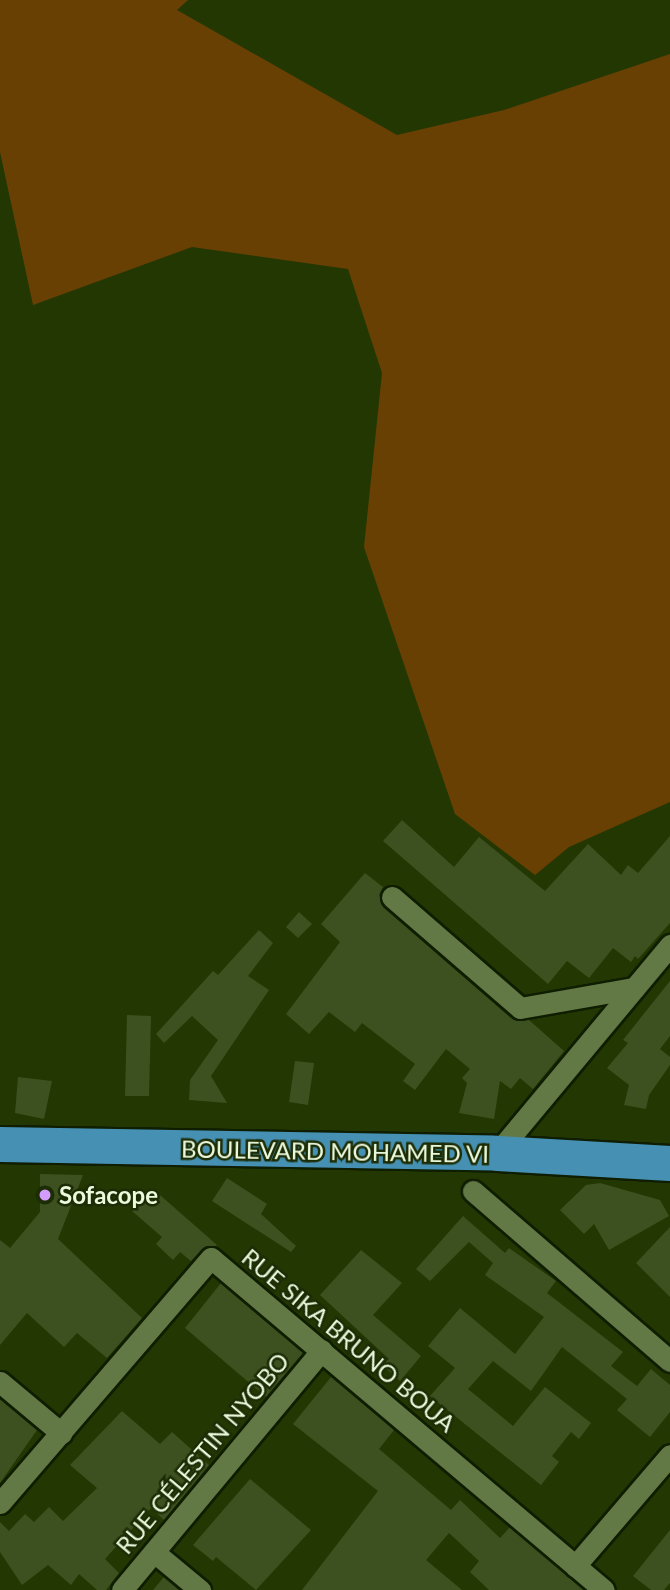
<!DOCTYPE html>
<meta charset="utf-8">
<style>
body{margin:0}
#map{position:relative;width:670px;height:1590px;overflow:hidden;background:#233702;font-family:Lato,sans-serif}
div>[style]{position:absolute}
.green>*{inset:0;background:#694003}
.building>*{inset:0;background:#3c511f}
.roads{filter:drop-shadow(2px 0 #0f1d00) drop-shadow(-2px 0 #0f1d00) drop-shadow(0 2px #0f1d00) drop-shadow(0 -2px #0f1d00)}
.minor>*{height:21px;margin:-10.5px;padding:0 10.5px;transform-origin:10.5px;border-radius:10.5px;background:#627946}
.primary>*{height:35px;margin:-17.5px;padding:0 17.5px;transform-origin:17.5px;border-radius:17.5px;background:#4590b3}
.dots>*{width:19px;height:19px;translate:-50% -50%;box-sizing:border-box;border:4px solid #1c2c05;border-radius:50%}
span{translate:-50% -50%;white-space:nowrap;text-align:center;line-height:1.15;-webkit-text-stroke:5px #1c2c05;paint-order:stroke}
.street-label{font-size:24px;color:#ebf9dd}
.poi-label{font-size:24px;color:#ebf9dd;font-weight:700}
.left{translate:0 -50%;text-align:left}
</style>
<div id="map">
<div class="green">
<i style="clip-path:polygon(0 0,188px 0,177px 10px,397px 135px,504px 110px,670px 54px,670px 802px,569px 847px,535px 875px,455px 814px,364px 547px,382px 373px,348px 269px,192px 247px,33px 305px,0 152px)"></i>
</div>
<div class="building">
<i style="clip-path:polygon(402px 820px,454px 867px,479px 837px,545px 891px,588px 844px,621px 875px,628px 865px,638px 873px,670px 836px,670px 923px,638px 959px,635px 956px,631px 962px,613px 948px,589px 978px,567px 961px,548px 984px,383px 841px)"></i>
<i style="clip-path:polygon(365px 873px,383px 887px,379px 895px,383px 907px,511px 1018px,529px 1020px,564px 1051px,533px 1089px,520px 1078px,511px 1089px,500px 1081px,494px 1119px,459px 1113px,467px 1083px,462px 1078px,470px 1069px,446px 1049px,415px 1090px,403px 1081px,415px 1064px,362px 1023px,355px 1032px,329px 1012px,309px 1034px,286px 1014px,340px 942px,321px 924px)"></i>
<i style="clip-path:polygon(299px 912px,312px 924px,298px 938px,286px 927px)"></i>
<i style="clip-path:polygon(259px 930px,273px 943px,248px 976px,269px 990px,211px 1076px,227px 1103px,189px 1100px,190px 1080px,218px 1040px,192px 1016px,164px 1043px,156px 1034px,213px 971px,218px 975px)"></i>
<i style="clip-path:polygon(670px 981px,670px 1036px,660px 1049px,670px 1057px,670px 1065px,649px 1095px,646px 1109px,624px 1105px,629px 1085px,607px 1068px,628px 1043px,623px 1040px)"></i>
<i style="clip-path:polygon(127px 1015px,151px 1016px,149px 1096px,125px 1096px)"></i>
<i style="clip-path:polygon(295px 1061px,314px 1063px,308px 1105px,289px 1102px)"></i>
<i style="clip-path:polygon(18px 1077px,52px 1081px,44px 1119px,15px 1113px)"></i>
<i style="clip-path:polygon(40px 1174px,83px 1175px,58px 1239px,142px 1318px,107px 1358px,77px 1333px,64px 1347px,27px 1313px,0 1345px,0 1240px,10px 1248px,40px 1212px)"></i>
<i style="clip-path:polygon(227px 1178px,267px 1204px,261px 1214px,296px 1246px,291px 1252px,212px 1201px)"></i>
<i style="clip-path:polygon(600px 1183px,660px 1200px,669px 1216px,609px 1250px,594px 1224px,584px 1234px,560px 1210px,586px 1185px)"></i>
<i style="clip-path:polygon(152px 1188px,217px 1245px,216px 1246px,206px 1246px,191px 1261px,180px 1252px,173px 1260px,156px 1244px,162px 1237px,132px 1211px)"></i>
<i style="clip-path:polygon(463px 1216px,505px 1253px,509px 1248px,556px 1281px,547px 1293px,623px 1352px,611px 1366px,637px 1386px,651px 1369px,670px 1385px,670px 1412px,650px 1437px,617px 1410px,627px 1399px,562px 1347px,531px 1391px,493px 1361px,468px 1389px,513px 1426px,545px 1387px,591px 1423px,579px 1439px,571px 1432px,552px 1456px,559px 1462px,541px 1485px,430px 1396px,455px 1368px,428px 1346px,460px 1308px,515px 1354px,544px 1317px,485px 1275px,493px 1263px,469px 1242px,430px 1281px,416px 1269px)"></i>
<i style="clip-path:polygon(670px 1227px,670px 1297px,636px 1263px)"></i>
<i style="clip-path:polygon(361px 1250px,402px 1283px,373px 1315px,421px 1356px,400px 1381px,382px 1365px,389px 1359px,320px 1295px)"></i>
<i style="clip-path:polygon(221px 1283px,303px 1353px,266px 1397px,185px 1328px)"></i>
<i style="clip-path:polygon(331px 1377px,394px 1430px,379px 1449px,451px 1510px,460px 1500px,500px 1538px,510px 1527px,584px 1590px,489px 1590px,470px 1572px,479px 1561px,449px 1533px,426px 1560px,462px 1590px,302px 1590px,378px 1491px,293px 1424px)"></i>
<i style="clip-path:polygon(0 1399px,37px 1430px,0 1483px)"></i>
<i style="clip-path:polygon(122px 1411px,160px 1444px,172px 1432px,209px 1465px,164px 1520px,151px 1508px,105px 1559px,119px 1573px,106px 1590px,97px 1590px,79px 1574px,71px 1585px,48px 1565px,22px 1585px,0 1552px,0 1522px,9px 1531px,25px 1514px,34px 1522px,49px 1507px,63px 1521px,97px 1488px,70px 1465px)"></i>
<i style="clip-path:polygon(250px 1479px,311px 1530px,256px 1590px,216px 1557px,213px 1561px,193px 1545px)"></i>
<i style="clip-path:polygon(670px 1530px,670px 1583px,664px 1590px,651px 1590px,633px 1576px)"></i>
<i style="clip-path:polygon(164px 1577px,179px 1590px,153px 1590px)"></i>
</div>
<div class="roads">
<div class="minor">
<i style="left:392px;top:897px;width:169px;rotate:40.9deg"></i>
<i style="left:520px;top:1008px;width:116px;rotate:-10deg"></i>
<i style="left:497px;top:1153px;width:271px;rotate:-50.2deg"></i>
<i style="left:473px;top:1191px;width:260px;rotate:40.8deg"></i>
<i style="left:0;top:1382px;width:80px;rotate:39.9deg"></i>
<i style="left:0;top:1503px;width:323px;rotate:-49.3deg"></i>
<i style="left:211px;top:1258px;width:514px;rotate:40.19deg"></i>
<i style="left:154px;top:1552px;width:60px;rotate:39.6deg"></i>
<i style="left:575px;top:1566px;width:146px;rotate:-49.4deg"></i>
<i style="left:122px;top:1590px;width:312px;rotate:-50.2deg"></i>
</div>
<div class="primary">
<i style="left:0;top:1144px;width:497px;rotate:1deg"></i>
<i style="left:497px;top:1153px;width:173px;rotate:3.3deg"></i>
</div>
</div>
<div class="dots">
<i style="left:45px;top:1195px;background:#d29dfd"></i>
</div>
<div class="street-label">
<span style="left:335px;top:1151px;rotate:1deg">BOULEVARD MOHAMED VI</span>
<span style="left:349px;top:1340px;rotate:40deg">RUE SIKA BRUNO BOUA</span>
<span style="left:202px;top:1453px;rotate:-50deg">RUE CÉLESTIN NYOBO</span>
</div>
<div class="poi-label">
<span class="left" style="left:59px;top:1195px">Sofacope</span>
</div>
</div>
